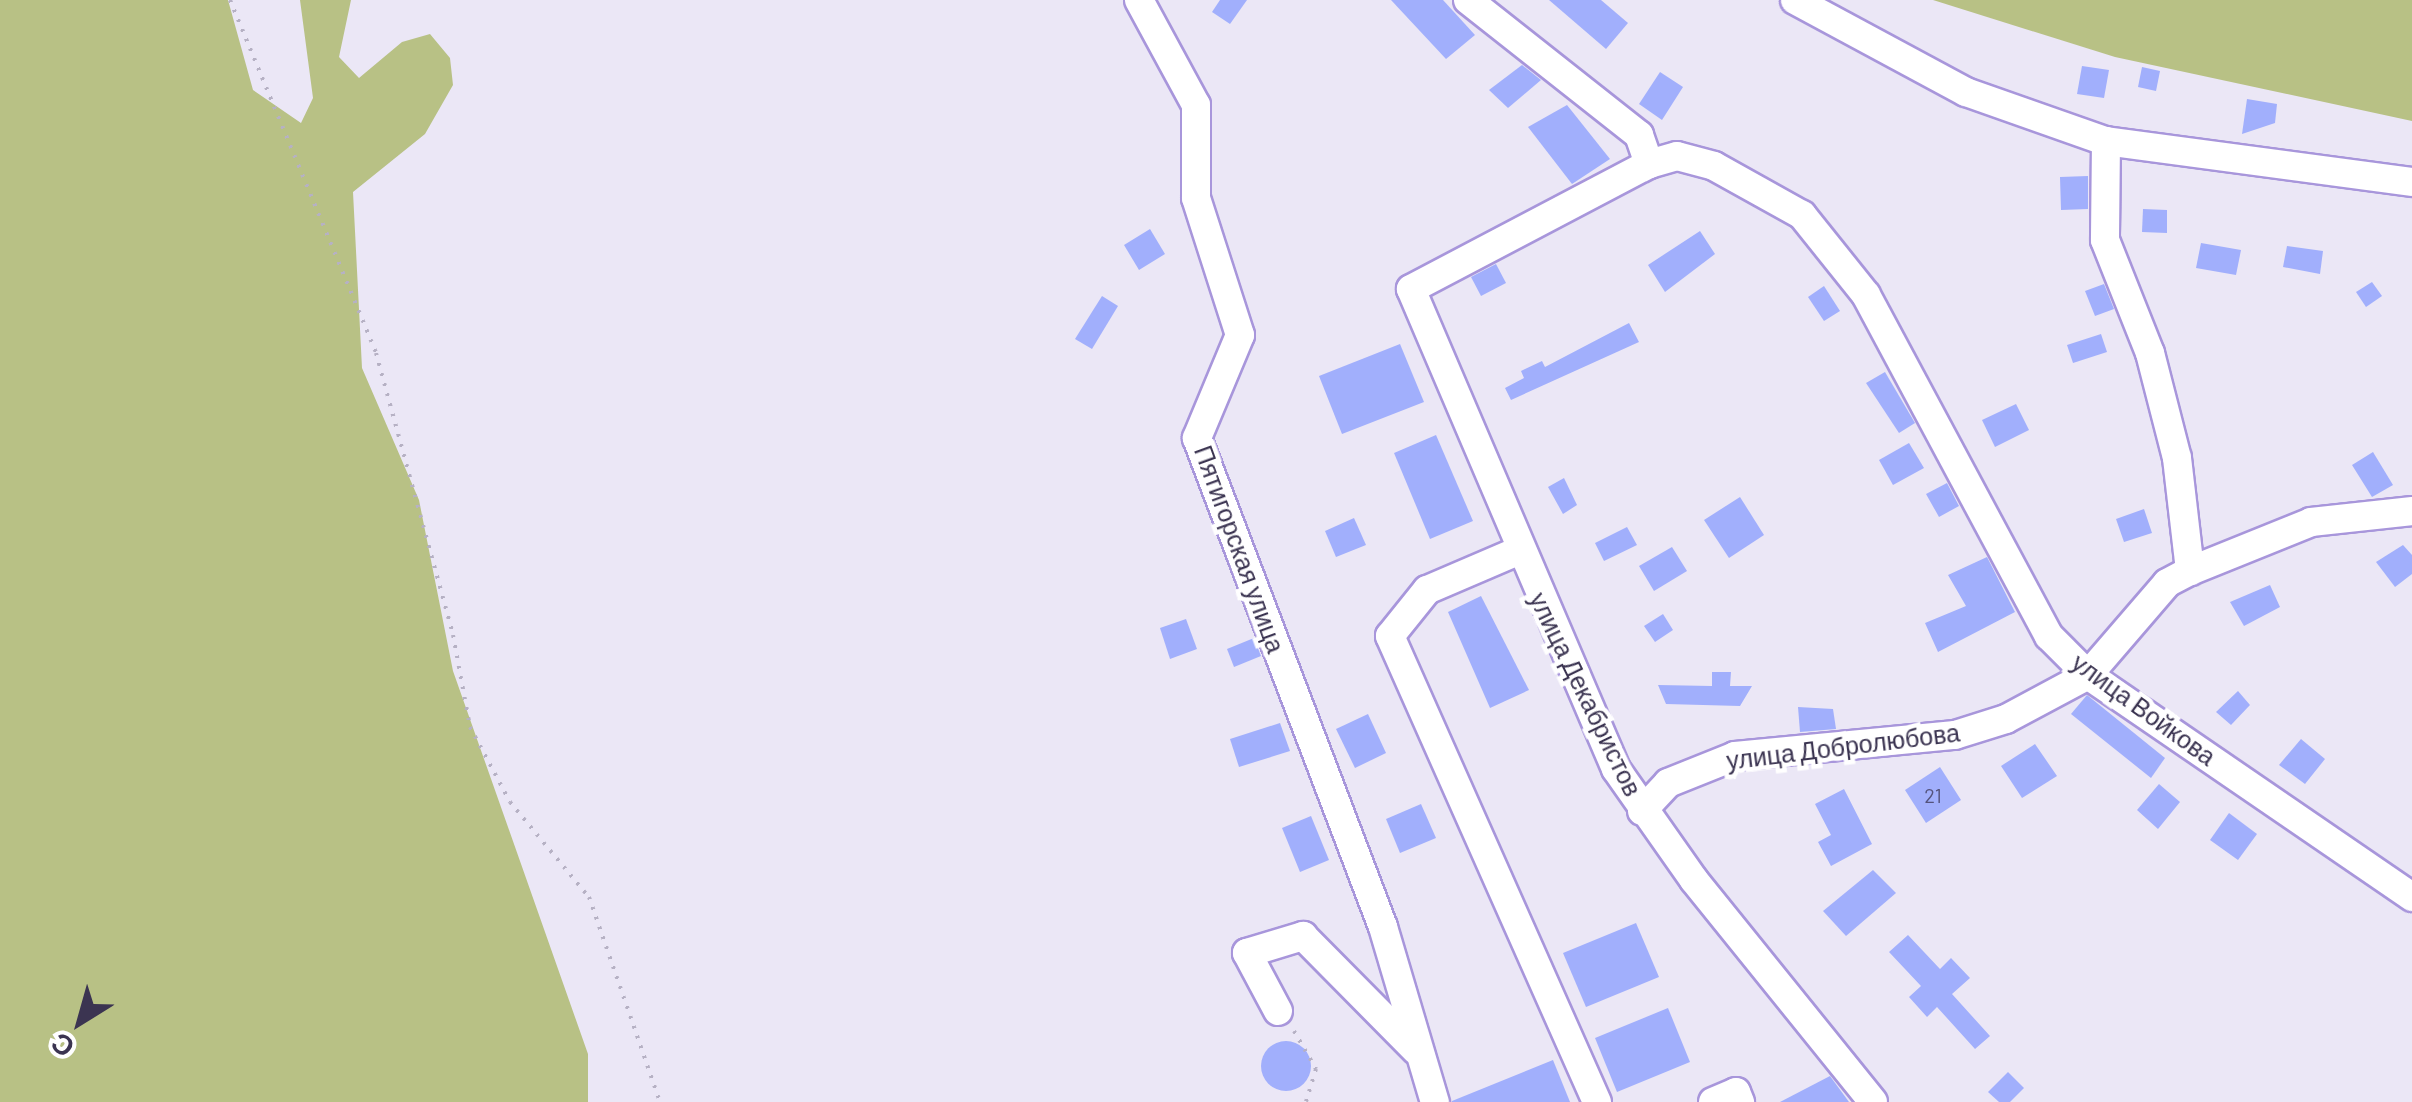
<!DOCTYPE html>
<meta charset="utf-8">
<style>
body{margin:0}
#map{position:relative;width:2412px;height:1102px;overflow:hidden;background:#ebe7f6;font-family:Barlow,sans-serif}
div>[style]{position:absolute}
.green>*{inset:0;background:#b8c185}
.building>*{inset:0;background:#a1affc}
.round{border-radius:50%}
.path>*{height:4px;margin-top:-2px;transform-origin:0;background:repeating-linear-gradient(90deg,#b6b1c4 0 2.5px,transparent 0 10.5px)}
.roads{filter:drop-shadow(2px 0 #a896db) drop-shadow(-2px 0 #a896db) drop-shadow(0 2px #a896db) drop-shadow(0 -2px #a896db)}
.minor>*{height:28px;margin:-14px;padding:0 14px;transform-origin:14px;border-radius:14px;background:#fff}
span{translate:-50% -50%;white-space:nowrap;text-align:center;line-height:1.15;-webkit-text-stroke:9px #fff;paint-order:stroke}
.number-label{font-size:20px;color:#54537c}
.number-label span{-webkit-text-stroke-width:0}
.street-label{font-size:25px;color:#3b3451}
.north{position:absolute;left:30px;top:972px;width:100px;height:100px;-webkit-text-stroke:8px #fff;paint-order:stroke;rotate:217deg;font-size:28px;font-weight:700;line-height:40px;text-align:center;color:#3b3451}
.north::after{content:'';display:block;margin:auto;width:35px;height:45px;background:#3b3451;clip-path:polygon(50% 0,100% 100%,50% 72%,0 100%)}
</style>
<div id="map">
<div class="green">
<i style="clip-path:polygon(0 0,228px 0,253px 90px,301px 123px,313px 98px,300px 0,351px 0,339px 57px,359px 78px,402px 42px,430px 34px,450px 58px,453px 85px,425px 134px,353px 192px,362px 368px,419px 500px,453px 671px,588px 1054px,588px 1102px,0 1102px)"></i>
<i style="clip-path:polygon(1933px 0,2412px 0,2412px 121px,2115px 57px)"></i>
</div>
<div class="building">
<i style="clip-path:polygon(1220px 0,1247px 0,1230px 24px,1212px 12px)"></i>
<i style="clip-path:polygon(1391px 0,1443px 0,1475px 35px,1446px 59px)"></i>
<i style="clip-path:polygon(1549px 0,1601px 0,1628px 23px,1606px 49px)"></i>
<i style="clip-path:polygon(1522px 65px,1541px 80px,1508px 108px,1489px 90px)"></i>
<i style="clip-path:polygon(2082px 66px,2109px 70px,2104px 98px,2077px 94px)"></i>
<i style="clip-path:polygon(2142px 67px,2160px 71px,2156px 91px,2138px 87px)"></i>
<i style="clip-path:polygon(1660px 72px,1683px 87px,1662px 120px,1639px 104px)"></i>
<i style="clip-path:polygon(2247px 99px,2277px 104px,2275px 123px,2242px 134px)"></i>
<i style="clip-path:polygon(1567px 105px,1610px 159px,1572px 184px,1528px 127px)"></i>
<i style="clip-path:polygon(2088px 176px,2088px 209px,2061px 210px,2060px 177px)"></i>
<i style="clip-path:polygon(2143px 209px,2167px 210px,2167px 233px,2142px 232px)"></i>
<i style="clip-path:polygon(1150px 229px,1165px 254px,1139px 270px,1124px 245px)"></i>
<i style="clip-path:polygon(1700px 231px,1715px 254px,1665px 292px,1648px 265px)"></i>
<i style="clip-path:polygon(2201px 243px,2241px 250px,2236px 275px,2196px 268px)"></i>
<i style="clip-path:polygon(2287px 246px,2323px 251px,2320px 274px,2283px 267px)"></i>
<i style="clip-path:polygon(1496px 264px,1506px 283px,1481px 296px,1471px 277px)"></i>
<i style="clip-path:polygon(2372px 282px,2382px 296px,2366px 307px,2356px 292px)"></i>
<i style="clip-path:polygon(2104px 284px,2114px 309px,2095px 316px,2085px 291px)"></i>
<i style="clip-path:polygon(1824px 286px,1840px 311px,1824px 321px,1808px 297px)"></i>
<i style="clip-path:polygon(1102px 296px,1118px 306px,1092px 349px,1075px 339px)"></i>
<i style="clip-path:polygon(1629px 323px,1639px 342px,1511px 400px,1505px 388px,1524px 378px,1521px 371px,1542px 361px,1545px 367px)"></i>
<i style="clip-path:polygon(2101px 334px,2107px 352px,2073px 363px,2067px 345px)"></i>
<i style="clip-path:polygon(1400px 344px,1424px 402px,1342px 434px,1319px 376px)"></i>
<i style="clip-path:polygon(1885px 372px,1915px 423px,1899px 433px,1866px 383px)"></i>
<i style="clip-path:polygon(2016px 404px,2029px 430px,1995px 447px,1982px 420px)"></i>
<i style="clip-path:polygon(1436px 435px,1473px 521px,1430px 539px,1394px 453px)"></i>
<i style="clip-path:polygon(1909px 443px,1924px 468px,1893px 485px,1879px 460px)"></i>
<i style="clip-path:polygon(2373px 452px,2393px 485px,2372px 497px,2352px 465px)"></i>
<i style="clip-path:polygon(1564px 478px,1577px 505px,1563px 514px,1548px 487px)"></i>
<i style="clip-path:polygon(1947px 483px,1959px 506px,1939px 517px,1926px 494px)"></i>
<i style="clip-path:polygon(1740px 497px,1764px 535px,1729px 558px,1704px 520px)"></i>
<i style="clip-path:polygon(2144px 509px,2152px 533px,2124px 542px,2116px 519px)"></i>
<i style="clip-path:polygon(1354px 518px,1366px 545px,1336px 557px,1325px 531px)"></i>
<i style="clip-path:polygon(1627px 527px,1637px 545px,1604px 561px,1595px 543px)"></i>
<i style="clip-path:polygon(2403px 545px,2412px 555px,2412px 574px,2395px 587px,2376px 562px)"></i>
<i style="clip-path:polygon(1672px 547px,1687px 571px,1654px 591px,1639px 566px)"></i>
<i style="clip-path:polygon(1987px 557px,2015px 612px,1938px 652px,1925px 623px,1966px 606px,1948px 575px)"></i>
<i style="clip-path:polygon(2270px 585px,2280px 607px,2244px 626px,2230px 602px)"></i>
<i style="clip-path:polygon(1481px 596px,1529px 690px,1490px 708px,1448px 612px)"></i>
<i style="clip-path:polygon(1663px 614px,1673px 630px,1655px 642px,1644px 626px)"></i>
<i style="clip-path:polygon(1186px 619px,1197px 649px,1170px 659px,1160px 628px)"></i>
<i style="clip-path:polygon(1254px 638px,1261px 656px,1234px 667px,1227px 649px)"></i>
<i style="clip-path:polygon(1712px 672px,1731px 672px,1730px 686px,1752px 686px,1740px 706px,1666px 704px,1658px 685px,1712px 686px)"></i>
<i style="clip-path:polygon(2238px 691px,2250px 705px,2231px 725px,2216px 712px)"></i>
<i style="clip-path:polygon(2087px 695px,2165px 758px,2151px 778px,2071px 714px)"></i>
<i style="clip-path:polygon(1798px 707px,1833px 709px,1836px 729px,1800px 732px)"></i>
<i style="clip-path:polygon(1368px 714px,1386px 753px,1355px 768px,1336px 729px)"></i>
<i style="clip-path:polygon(1280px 723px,1290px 751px,1239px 767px,1230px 739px)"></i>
<i style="clip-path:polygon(2301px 739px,2325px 759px,2305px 784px,2279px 765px)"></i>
<i style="clip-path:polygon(2035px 744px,2057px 776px,2022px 798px,2001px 766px)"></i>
<i style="clip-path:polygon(1940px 767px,1961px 800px,1926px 823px,1905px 790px)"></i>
<i style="clip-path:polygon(2159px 784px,2180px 802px,2158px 829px,2137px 810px)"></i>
<i style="clip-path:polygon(1844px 789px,1872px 844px,1831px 866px,1818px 842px,1831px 835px,1815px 804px)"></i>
<i style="clip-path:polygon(1421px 804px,1436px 838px,1400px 853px,1386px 819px)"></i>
<i style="clip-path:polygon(2229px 813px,2257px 834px,2238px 860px,2210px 840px)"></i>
<i style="clip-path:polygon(1311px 816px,1329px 860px,1300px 872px,1282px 828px)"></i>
<i style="clip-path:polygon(1873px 870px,1896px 893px,1846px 936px,1823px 911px)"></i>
<i style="clip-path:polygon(1636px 923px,1659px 977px,1586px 1007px,1563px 953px)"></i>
<i style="clip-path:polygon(1908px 935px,1940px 969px,1951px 958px,1970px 978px,1952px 994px,1990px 1036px,1975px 1049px,1937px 1007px,1927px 1017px,1909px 997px,1921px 986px,1889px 952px)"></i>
<i style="clip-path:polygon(1668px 1008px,1690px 1062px,1617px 1092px,1595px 1038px)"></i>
<i class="round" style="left:1261px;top:1041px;width:50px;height:50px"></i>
<i style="clip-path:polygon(1553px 1060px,1570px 1102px,1452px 1102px,1452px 1101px)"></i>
<i style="clip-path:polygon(2008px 1072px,2024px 1088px,2010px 1102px,1999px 1102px,1988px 1092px)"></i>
<i style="clip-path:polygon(1830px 1076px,1849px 1102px,1780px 1102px)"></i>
</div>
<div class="path">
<i style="left:230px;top:0;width:382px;rotate:67.5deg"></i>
<i style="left:376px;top:353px;width:292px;rotate:74.7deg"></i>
<i style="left:453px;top:635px;width:94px;rotate:79.5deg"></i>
<i style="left:470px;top:727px;width:85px;rotate:61.9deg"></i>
<i style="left:510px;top:802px;width:124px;rotate:50.3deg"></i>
<i style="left:589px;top:897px;width:217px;rotate:70.9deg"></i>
<i style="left:1294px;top:1031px;width:44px;rotate:59.9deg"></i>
<i style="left:1316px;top:1069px;width:34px;rotate:107deg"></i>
</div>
<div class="roads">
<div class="minor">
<i style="left:1139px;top:0;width:119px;rotate:61.5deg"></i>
<i style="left:1196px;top:105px;width:93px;rotate:90deg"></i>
<i style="left:1196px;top:198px;width:144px;rotate:72.2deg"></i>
<i style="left:1240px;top:335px;width:112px;rotate:112.7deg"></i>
<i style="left:1197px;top:438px;width:523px;rotate:69.17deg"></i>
<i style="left:1383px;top:927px;width:183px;rotate:73.5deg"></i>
<i style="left:1468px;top:0;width:218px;rotate:38.3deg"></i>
<i style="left:1639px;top:135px;width:31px;rotate:71deg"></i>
<i style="left:1649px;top:164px;width:269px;rotate:152.3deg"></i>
<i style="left:1411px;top:289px;width:522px;rotate:66.87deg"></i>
<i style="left:1616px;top:769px;width:136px;rotate:54.9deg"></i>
<i style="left:1694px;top:880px;width:285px;rotate:51.1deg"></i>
<i style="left:1795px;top:0;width:194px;rotate:28.3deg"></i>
<i style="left:1966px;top:92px;width:147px;rotate:19.4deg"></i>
<i style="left:2105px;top:141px;width:310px;rotate:7.6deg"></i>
<i style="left:2106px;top:141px;width:99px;rotate:90.6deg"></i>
<i style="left:2105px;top:240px;width:122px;rotate:68.3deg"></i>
<i style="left:2150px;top:353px;width:108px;rotate:75.6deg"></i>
<i style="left:2177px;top:458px;width:114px;rotate:83.4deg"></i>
<i style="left:1649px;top:164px;width:29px;rotate:-16deg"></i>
<i style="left:1677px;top:156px;width:38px;rotate:15deg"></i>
<i style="left:1714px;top:166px;width:101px;rotate:29.1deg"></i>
<i style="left:1802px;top:215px;width:102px;rotate:51.3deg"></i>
<i style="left:1866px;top:295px;width:387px;rotate:61.8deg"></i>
<i style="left:2049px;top:636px;width:55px;rotate:45deg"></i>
<i style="left:2088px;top:675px;width:393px;rotate:34.4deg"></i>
<i style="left:1518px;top:551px;width:99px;rotate:156.8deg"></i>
<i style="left:1427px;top:590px;width:59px;rotate:128.8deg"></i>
<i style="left:1390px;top:636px;width:510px;rotate:66.05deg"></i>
<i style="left:1642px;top:811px;width:38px;rotate:-47deg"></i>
<i style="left:1668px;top:783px;width:72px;rotate:-21.9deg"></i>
<i style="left:1735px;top:756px;width:221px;rotate:-5.5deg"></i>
<i style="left:1955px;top:735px;width:53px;rotate:-17.4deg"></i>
<i style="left:2006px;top:719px;width:93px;rotate:-28.2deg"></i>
<i style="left:2088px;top:675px;width:121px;rotate:-49.3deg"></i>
<i style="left:2167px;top:583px;width:26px;rotate:-28deg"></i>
<i style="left:2190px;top:571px;width:131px;rotate:-22deg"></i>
<i style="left:2311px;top:522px;width:102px;rotate:-6.2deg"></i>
<i style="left:1278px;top:1011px;width:66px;rotate:-118.1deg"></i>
<i style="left:1247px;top:953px;width:59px;rotate:-16.9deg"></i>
<i style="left:1303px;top:936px;width:161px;rotate:45.3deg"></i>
<i style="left:1713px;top:1102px;width:25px;rotate:-23deg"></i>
<i style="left:1736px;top:1092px;width:11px;rotate:68deg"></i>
</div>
</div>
<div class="number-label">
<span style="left:1933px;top:795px">21</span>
</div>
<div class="street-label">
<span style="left:1240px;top:549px;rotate:70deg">Пятигорская улица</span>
<span style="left:1586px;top:694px;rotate:64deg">улица Декабристов</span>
<span style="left:2144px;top:709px;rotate:36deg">улица Войкова</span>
<span style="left:1843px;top:746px;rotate:-7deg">улица Добролюбова</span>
</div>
<div class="north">С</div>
</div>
